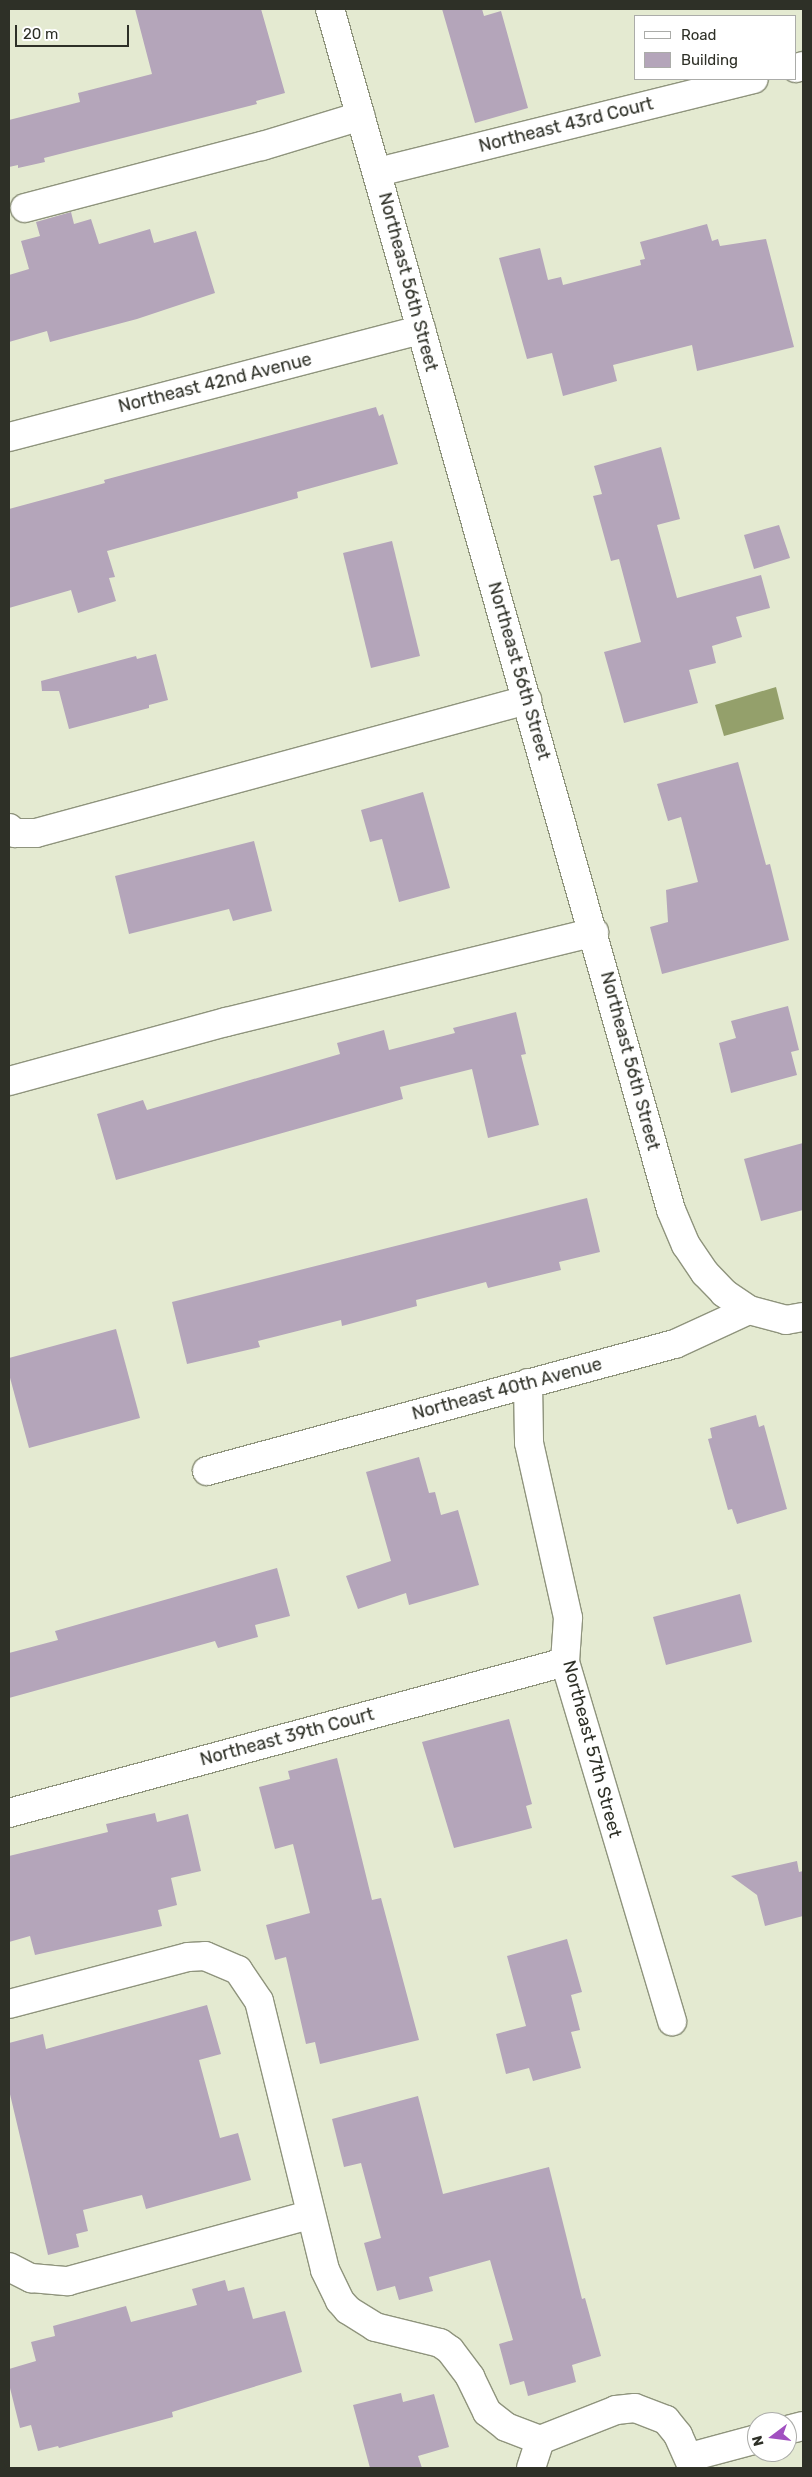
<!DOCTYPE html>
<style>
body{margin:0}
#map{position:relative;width:812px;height:2477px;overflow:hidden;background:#e4ead1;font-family:Rubik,sans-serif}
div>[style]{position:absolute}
.water>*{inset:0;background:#94a06b}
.building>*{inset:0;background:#b4a5ba}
.roads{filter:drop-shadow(1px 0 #8f947d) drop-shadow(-1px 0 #8f947d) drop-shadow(0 1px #8f947d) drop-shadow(0 -1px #8f947d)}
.minor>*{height:28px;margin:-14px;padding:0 14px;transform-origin:14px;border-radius:14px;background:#fff}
span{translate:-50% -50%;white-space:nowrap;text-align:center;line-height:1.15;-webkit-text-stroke:4px #fff;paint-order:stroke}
.street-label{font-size:18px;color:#2e3027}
.frame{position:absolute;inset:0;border:10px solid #2e3027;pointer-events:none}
.legend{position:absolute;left:634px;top:15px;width:162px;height:65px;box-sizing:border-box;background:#fff;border:1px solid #abaca9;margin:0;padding:6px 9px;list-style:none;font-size:15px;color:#2e3027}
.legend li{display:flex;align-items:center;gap:10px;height:25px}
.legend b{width:25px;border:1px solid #abaca9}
.north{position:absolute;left:747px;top:2412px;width:50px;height:50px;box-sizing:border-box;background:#fff;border:1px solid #abaca9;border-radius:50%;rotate:255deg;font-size:14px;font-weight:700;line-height:20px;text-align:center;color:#2e3027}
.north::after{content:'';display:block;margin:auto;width:18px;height:22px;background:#a150c0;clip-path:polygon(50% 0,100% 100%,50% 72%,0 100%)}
.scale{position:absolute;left:15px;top:25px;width:114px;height:22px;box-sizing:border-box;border:2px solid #2e3027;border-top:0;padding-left:6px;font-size:15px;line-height:18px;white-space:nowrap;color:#2e3027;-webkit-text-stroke:4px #fff;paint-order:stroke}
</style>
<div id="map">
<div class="water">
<i style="clip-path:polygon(776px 687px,784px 719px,724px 736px,715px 705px)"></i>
</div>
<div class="building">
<i style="clip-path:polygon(135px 9px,261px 9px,285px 93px,256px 101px,257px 104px,44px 158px,45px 162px,18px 168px,18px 165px,9px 167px,9px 120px,80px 102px,78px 93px,152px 74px)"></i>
<i style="clip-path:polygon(442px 9px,482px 9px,484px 16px,501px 11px,528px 108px,475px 123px)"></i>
<i style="clip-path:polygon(71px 212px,74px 224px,91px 219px,99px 244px,150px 229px,154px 243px,196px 231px,215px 293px,137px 319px,50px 342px,47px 331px,9px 342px,9px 275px,29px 269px,21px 241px,40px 236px,36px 222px)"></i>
<i style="clip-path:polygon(707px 224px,712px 241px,718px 239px,720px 246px,766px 239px,794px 347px,697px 371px,692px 345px,613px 365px,617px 381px,563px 396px,552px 353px,527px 359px,499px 258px,540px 248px,548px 280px,561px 277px,563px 285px,641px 265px,640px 260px,645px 259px,640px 242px)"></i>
<i style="clip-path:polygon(376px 407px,379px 416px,383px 414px,398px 464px,297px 492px,298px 498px,107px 551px,115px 577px,109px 578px,116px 601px,78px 613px,71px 590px,9px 608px,9px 509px,105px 483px,104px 480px)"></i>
<i style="clip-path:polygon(661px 447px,680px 519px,657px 525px,677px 598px,761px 575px,770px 608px,736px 617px,742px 637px,712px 646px,716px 663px,689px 670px,698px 703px,624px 723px,604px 652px,641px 642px,619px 559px,611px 561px,593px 496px,602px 494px,594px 466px)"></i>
<i style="clip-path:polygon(779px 525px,790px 558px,754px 569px,744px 535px)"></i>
<i style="clip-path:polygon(392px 541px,420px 656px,371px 668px,343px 553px)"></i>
<i style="clip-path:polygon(156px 654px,168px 700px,149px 705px,149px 708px,69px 729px,59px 691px,42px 691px,41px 681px,136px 656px,137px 659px)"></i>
<i style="clip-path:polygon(738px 762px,766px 865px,770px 864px,789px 940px,662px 974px,650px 927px,668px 922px,666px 890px,698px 882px,681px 817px,668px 821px,657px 784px)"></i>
<i style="clip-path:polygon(423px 792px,450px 888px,399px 902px,382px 839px,370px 842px,361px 810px)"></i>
<i style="clip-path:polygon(254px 841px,272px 911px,233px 921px,229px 909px,129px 934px,115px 876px)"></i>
<i style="clip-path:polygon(788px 1006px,799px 1050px,791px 1052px,797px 1075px,731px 1093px,719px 1043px,736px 1038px,731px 1021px)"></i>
<i style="clip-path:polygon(516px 1012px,526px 1054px,521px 1055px,539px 1125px,488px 1138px,472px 1069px,400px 1087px,403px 1099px,116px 1180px,97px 1114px,143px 1100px,147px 1110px,340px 1054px,337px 1043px,384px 1030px,389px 1050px,455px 1033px,453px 1028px)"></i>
<i style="clip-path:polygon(803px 1143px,803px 1210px,761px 1221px,744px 1159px)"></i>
<i style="clip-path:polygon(587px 1198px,600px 1252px,559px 1262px,561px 1270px,488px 1288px,486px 1282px,416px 1300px,417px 1306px,342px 1326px,341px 1320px,258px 1341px,260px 1347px,187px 1364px,172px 1302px)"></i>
<i style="clip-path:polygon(116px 1329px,140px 1418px,29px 1448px,9px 1374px,9px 1358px)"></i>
<i style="clip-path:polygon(756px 1415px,759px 1427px,764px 1425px,787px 1509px,737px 1524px,732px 1509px,728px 1510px,708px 1439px,712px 1438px,710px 1428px)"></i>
<i style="clip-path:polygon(419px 1457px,429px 1493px,435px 1492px,441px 1515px,458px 1510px,479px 1585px,409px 1605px,406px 1593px,358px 1609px,346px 1576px,391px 1561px,366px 1472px)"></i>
<i style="clip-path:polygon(277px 1568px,290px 1616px,255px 1625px,258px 1637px,218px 1648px,215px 1641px,9px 1698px,9px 1653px,58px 1640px,55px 1631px)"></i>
<i style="clip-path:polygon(740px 1594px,752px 1642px,666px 1665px,653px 1617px)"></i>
<i style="clip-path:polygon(509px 1719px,532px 1804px,526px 1806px,532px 1828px,454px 1848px,422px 1742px)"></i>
<i style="clip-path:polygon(337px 1758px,372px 1900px,381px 1898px,419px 2040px,320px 2064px,315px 2042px,306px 2044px,286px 1957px,275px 1960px,266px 1925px,310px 1913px,293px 1844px,275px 1849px,259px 1787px,290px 1779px,288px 1771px)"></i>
<i style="clip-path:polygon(155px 1813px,157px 1822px,188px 1814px,201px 1871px,171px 1878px,177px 1905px,158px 1910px,162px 1926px,35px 1955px,30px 1936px,9px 1942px,9px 1856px,108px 1832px,106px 1824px)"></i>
<i style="clip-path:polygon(797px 1861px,799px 1872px,803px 1871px,803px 1916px,765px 1926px,757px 1895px,731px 1876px)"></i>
<i style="clip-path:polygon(567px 1939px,582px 1992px,571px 1995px,580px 2030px,571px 2032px,581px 2068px,533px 2081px,529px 2068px,506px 2074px,496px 2034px,526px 2026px,507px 1956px)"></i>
<i style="clip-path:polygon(207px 2005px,221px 2054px,199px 2060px,220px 2138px,238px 2133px,251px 2180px,146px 2209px,142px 2195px,83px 2210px,88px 2231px,76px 2234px,79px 2247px,48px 2255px,9px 2090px,9px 2043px,43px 2034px,46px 2049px)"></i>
<i style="clip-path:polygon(418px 2096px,443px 2194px,549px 2167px,582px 2299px,585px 2298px,601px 2356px,572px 2365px,576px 2382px,528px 2396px,524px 2381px,510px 2385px,499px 2344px,513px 2340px,490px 2260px,429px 2277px,433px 2291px,399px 2300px,395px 2286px,377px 2291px,364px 2243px,381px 2238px,361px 2163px,344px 2167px,332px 2119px)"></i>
<i style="clip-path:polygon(225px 2280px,228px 2291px,244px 2287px,253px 2319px,285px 2311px,302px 2372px,172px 2412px,173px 2417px,59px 2448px,58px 2446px,38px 2451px,31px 2425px,20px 2428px,9px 2384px,9px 2369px,36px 2361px,31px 2342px,55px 2336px,53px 2326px,126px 2306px,131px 2322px,197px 2305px,192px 2289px)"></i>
<i style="clip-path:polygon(401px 2393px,403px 2402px,434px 2394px,449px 2447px,418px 2456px,422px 2468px,370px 2468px,353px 2405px)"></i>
</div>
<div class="roads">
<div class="minor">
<i style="left:330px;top:9px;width:1248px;rotate:74.15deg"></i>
<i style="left:671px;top:1210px;width:38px;rotate:67deg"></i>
<i style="left:686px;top:1245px;width:34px;rotate:56deg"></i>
<i style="left:705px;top:1273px;width:28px;rotate:46deg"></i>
<i style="left:724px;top:1293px;width:30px;rotate:34deg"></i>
<i style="left:796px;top:68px;width:7px;rotate:-16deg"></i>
<i style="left:378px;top:172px;width:387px;rotate:-13.9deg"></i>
<i style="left:25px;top:208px;width:245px;rotate:-14.7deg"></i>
<i style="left:262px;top:146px;width:103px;rotate:-16.9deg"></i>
<i style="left:9px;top:437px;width:426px;rotate:-14.6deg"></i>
<i style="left:9px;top:828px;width:8px;rotate:40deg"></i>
<i style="left:15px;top:833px;width:21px"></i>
<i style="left:36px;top:833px;width:509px;rotate:-15.16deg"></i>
<i style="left:9px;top:1081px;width:225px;rotate:-15.2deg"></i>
<i style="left:226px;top:1022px;width:379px;rotate:-13.7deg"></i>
<i style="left:528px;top:1383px;width:60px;rotate:89deg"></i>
<i style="left:529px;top:1443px;width:179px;rotate:77.4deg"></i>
<i style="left:568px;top:1618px;width:44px;rotate:93.9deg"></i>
<i style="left:565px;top:1662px;width:375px;rotate:73.4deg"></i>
<i style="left:207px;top:1471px;width:485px;rotate:-15.2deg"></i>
<i style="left:675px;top:1344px;width:81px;rotate:-24.7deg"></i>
<i style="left:749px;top:1310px;width:38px;rotate:15deg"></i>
<i style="left:786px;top:1320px;width:17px;rotate:-10deg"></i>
<i style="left:9px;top:1813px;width:576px;rotate:-15.19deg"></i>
<i style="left:9px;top:2004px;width:185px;rotate:-14.7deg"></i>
<i style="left:188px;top:1957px;width:17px;rotate:-3deg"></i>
<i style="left:205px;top:1956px;width:36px;rotate:23deg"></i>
<i style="left:238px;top:1970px;width:37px;rotate:56deg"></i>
<i style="left:259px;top:2001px;width:277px;rotate:76.2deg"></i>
<i style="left:325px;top:2270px;width:34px;rotate:64deg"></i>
<i style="left:340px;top:2301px;width:12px;rotate:48deg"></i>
<i style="left:348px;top:2310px;width:32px;rotate:32deg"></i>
<i style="left:375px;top:2327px;width:67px;rotate:13.8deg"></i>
<i style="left:440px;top:2343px;width:12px;rotate:35deg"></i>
<i style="left:450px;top:2350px;width:34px;rotate:53deg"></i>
<i style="left:470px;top:2377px;width:39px;rotate:64deg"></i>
<i style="left:487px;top:2412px;width:24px;rotate:38deg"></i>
<i style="left:506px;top:2427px;width:36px;rotate:21deg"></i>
<i style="left:540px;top:2440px;width:82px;rotate:-21.5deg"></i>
<i style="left:616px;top:2410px;width:19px;rotate:-6deg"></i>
<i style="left:635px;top:2408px;width:33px;rotate:21deg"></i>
<i style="left:666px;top:2420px;width:19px;rotate:51deg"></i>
<i style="left:678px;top:2435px;width:36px;rotate:66deg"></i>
<i style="left:9px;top:2267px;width:25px;rotate:27deg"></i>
<i style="left:31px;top:2278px;width:37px;rotate:5deg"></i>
<i style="left:68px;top:2281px;width:251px;rotate:-15.3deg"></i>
<i style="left:787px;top:2430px;width:16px;rotate:-14deg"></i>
<i style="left:690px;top:2457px;width:69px;rotate:-15deg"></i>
<i style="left:531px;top:2468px;width:29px;rotate:-72deg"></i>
</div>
</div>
<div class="street-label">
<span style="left:566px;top:125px;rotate:-14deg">Northeast 43rd Court</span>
<span style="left:408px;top:282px;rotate:75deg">Northeast 56th Street</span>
<span style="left:215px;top:383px;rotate:-14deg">Northeast 42nd Avenue</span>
<span style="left:519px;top:671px;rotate:74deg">Northeast 56th Street</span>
<span style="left:630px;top:1061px;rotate:75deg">Northeast 56th Street</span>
<span style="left:507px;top:1389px;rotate:-15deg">Northeast 40th Avenue</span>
<span style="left:287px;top:1737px;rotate:-15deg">Northeast 39th Court</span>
<span style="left:592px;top:1749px;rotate:75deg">Northeast 57th Street</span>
</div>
<div class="frame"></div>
<ul class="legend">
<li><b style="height:6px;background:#fff"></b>Road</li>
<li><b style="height:14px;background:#b4a5ba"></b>Building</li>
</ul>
<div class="north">N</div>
<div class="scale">20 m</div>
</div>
